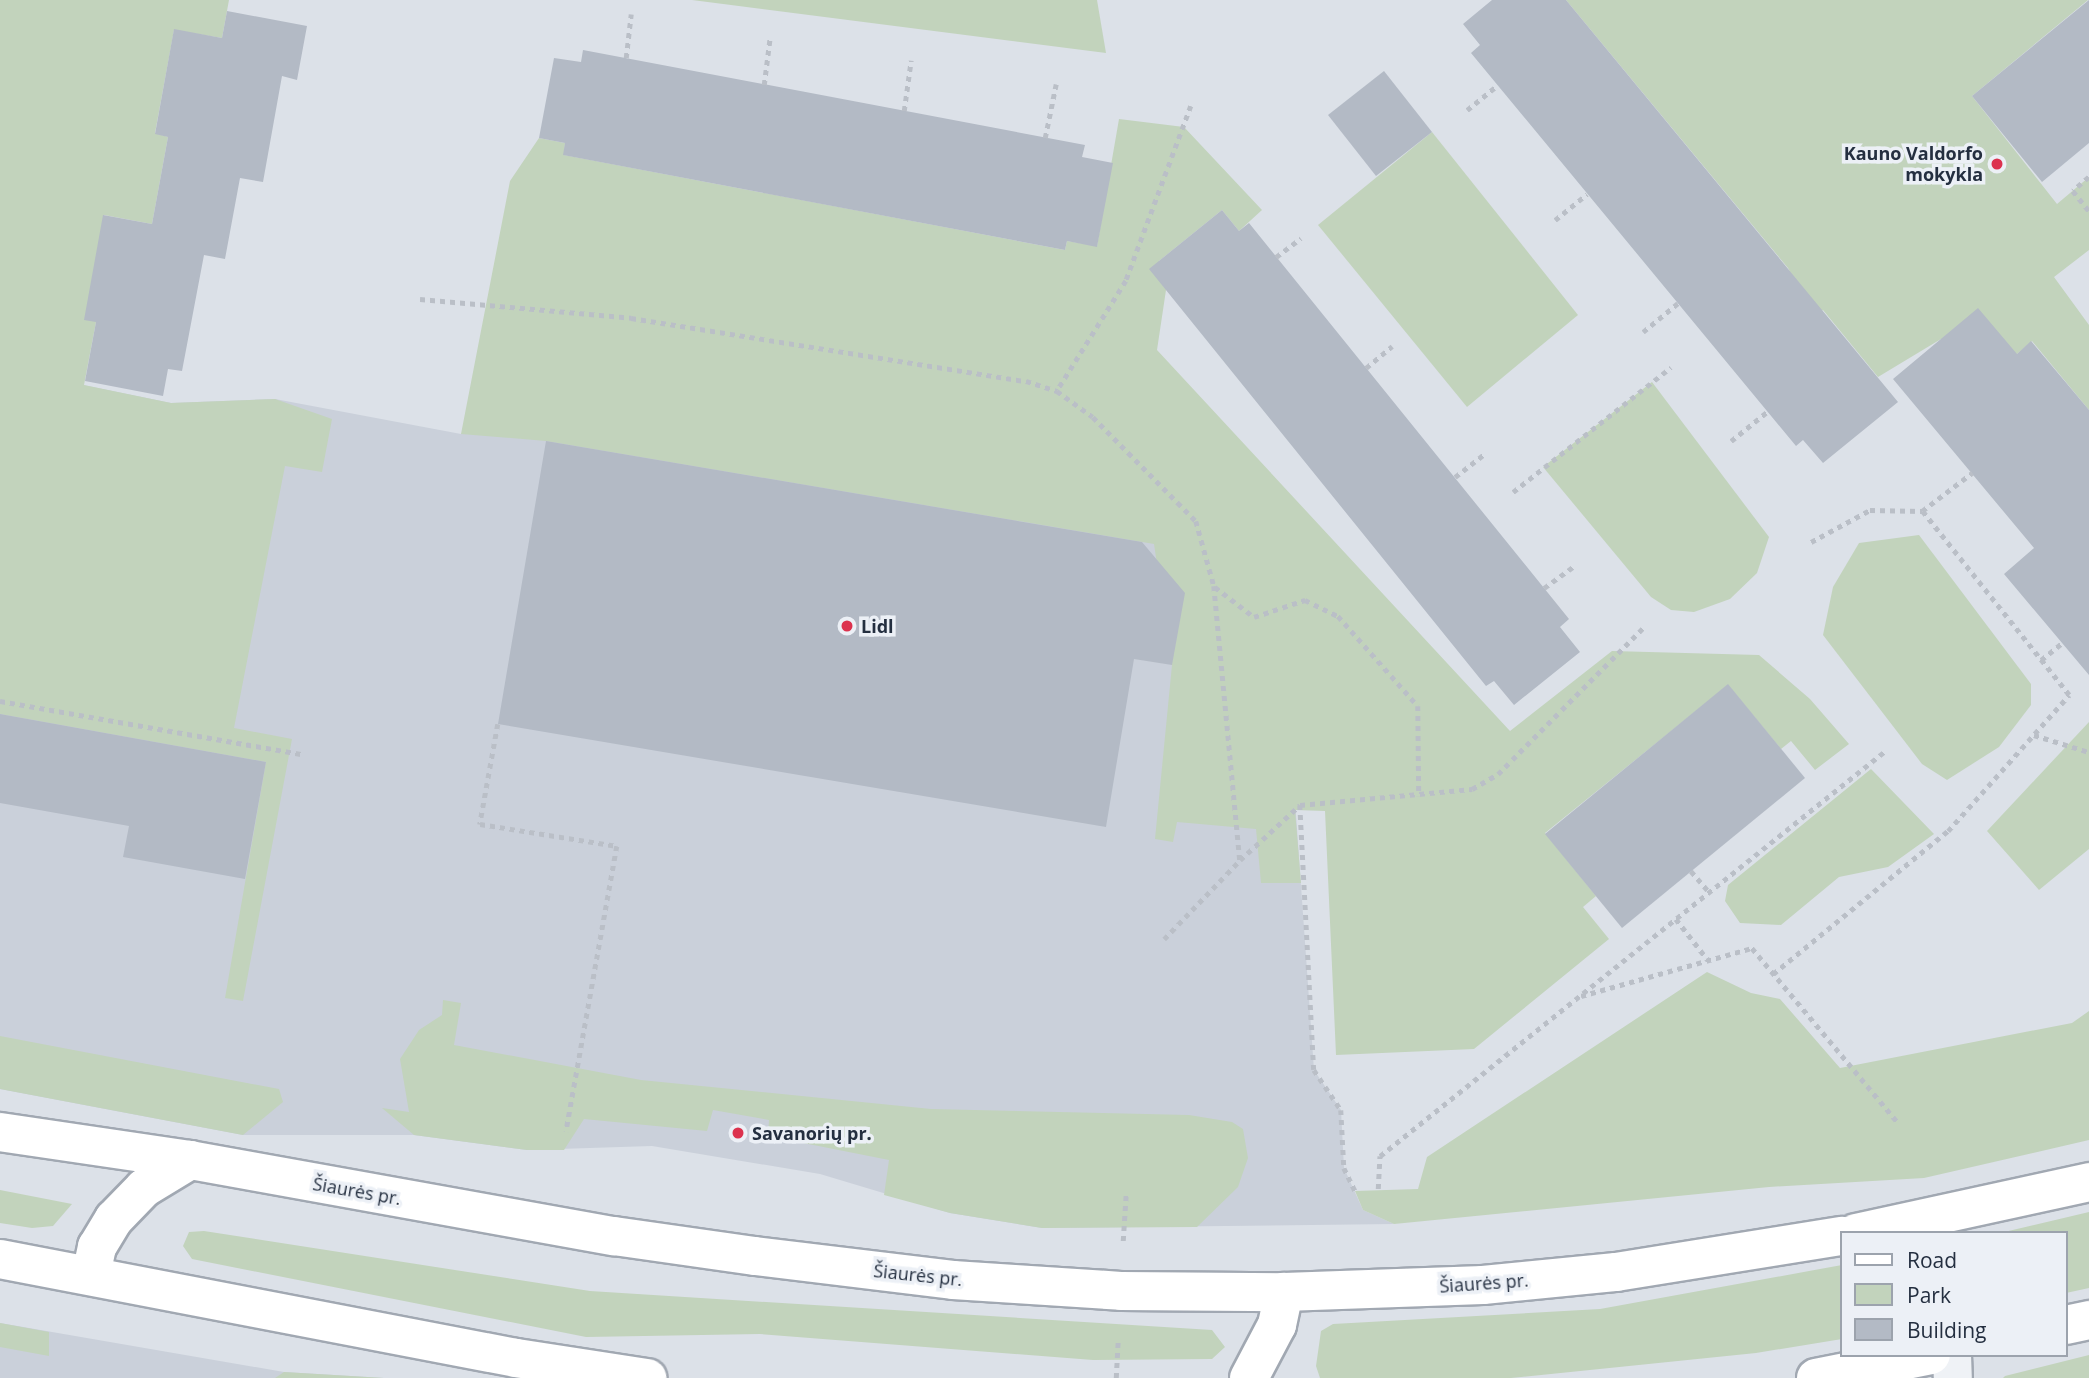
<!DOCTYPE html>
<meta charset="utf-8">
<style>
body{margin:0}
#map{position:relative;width:2089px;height:1378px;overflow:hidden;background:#dce1e8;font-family:"Open Sans",sans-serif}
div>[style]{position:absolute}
.built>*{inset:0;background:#cad0da}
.green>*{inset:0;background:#c2d3bc}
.building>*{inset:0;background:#b3bac5}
.path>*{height:4.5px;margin-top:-2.25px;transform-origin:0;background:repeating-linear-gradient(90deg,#babfc7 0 5px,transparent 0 10px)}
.roads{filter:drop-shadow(2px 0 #a1a8b2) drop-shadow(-2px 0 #a1a8b2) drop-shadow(0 2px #a1a8b2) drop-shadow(0 -2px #a1a8b2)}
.minor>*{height:38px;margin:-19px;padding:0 19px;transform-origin:19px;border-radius:19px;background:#eff2f6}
.major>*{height:38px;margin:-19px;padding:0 19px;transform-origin:19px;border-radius:19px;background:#fff}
.dots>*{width:19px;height:19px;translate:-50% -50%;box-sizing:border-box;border:4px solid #ecf0f6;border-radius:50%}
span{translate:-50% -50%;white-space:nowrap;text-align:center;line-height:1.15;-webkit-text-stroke:7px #ecf0f6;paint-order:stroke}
.poi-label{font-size:18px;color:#242f40;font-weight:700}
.right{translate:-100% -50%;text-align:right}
.left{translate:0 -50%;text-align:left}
.street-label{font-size:18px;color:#242f40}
.legend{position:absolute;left:1840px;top:1231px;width:228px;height:126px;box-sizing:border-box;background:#ecf0f6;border:2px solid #9ca3ad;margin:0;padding:9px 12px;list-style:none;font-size:21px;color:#242f40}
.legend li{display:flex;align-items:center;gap:14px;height:35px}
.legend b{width:35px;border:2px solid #9ca3ad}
</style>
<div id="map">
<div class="built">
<i style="clip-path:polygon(0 0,83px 385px,171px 403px,275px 399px,461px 434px,508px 393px,1026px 381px,1283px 630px,1314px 1070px,1341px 1110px,1344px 1168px,1363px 1210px,1394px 1224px,1042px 1228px,950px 1213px,820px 1174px,652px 1146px,527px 1150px,414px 1135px,243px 1135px,0 1089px)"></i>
<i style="clip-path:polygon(0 1323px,284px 1372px,384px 1378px,0 1378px)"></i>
</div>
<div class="green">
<i style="clip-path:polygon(0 0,229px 0,222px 38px,174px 30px,155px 133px,168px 137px,152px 224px,104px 215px,96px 322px,84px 385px,171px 403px,275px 399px,332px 419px,322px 472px,285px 466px,234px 728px,292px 739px,243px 1001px,225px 998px,266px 762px,0 714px)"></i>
<i style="clip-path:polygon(692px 0,1097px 0,1106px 53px)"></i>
<i style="clip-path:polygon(1566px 0,2088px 0,1972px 96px,2057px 204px,2089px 177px,2089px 250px,2054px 277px,2089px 325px,2089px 410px,2032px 341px,2017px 354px,1941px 339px,1878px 377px,1823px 310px,1813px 318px,1788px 268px)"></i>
<i style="clip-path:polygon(1119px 119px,1184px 127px,1262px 210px,1239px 231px,1222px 210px,1159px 261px,1175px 282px,1166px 290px,1157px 350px,1510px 731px,1612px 651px,1759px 655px,1810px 699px,1849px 744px,1815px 770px,1791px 741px,1781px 749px,1728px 685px,1545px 833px,1596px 896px,1583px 907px,1609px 939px,1474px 1049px,1336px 1055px,1325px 811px,1295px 810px,1301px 883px,1261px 883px,1256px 829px,1177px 822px,1173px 842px,1155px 839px,1172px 665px,1154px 544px,546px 441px,461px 434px,510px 181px,539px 138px,565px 143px,564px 155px,1065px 250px,1067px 241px,1097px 246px)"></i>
<i style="clip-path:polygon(1432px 132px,1578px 315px,1467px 407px,1318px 225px)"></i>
<i style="clip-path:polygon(1652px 382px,1769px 537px,1757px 573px,1730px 599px,1694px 612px,1671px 610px,1651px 597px,1543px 467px)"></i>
<i style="clip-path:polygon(1919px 535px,2031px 684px,2031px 705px,1999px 747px,1947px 780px,1922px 764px,1823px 635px,1833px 587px,1859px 543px)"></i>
<i style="clip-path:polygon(2089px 722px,2089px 849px,2039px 890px,1987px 831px)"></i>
<i style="clip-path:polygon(1871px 769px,1934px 834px,1888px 867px,1839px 877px,1781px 925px,1740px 923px,1725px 901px,1728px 885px)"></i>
<i style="clip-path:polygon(1707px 972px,1751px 993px,1780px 999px,1840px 1068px,2072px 1023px,2089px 1011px,2089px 1140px,1924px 1178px,1769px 1187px,1394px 1224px,1363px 1210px,1355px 1191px,1418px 1189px,1427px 1157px)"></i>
<i style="clip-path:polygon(443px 1000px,461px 1003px,454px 1045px,641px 1080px,931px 1109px,1189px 1115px,1232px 1122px,1243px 1129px,1248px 1158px,1238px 1187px,1197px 1227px,1042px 1228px,950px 1213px,884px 1195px,889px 1160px,768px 1136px,769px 1120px,713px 1110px,707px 1131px,584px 1119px,564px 1150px,527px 1150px,414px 1135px,382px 1108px,409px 1112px,400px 1059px,419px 1030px,442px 1015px)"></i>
<i style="clip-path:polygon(0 1036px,279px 1089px,283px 1102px,243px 1135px,0 1089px)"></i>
<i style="clip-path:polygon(0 1190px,72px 1204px,53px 1226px,32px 1228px,0 1223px)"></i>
<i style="clip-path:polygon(2089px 1212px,2089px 1288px,2066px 1293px,2066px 1233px,2000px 1233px)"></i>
<i style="clip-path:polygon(204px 1231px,590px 1291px,1212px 1330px,1225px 1347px,1212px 1359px,1093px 1360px,760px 1334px,586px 1337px,192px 1259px,183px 1246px,189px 1232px)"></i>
<i style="clip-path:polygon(1842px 1265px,1842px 1339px,1756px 1353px,1511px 1378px,1320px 1378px,1316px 1366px,1321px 1331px,1333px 1324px,1600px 1309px)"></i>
<i style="clip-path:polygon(0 1323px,49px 1332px,49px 1356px,0 1347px)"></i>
<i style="clip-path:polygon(2089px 1355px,2089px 1378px,2003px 1378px,2005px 1376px)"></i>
<i style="clip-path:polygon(284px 1372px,384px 1378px,275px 1378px)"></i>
</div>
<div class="building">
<i style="clip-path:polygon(1492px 0,1566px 0,1898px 402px,1823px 463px,1803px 440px,1796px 446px,1471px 53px,1480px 45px,1463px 24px)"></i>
<i style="clip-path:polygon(2089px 0,2089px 143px,2042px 182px,1972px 96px)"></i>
<i style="clip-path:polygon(227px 11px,307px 26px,297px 80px,282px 76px,263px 182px,240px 178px,225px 259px,204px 255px,182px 371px,168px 369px,163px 396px,85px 381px,96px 322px,84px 320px,103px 215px,152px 224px,168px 137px,155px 134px,174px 29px,222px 38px)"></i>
<i style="clip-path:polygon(583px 50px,1085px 145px,1082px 157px,1113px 163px,1097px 247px,1067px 241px,1065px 250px,563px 155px,565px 143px,539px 138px,554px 58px,581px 62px)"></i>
<i style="clip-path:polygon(1384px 71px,1432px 132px,1376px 176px,1328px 115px)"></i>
<i style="clip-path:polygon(1222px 210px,1239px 231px,1249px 223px,1569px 619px,1560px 627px,1580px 652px,1514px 705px,1494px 681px,1486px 686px,1149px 269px)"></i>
<i style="clip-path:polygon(1978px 308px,2017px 354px,2031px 341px,2089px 410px,2089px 675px,2004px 574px,2034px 548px,1893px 379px)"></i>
<i style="clip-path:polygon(546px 441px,1142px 542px,1185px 593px,1172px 665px,1134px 659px,1106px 827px,498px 724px)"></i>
<i style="clip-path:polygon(1728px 684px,1805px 778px,1622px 928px,1545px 834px)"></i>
<i style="clip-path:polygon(0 714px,266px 762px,245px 879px,123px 857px,129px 826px,0 803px)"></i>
</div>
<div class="path">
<i style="left:626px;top:58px;width:44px;rotate:-83.5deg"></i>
<i style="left:764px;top:85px;width:48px;rotate:-82.9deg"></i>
<i style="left:1191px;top:106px;width:187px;rotate:110.4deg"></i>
<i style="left:1126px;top:281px;width:130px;rotate:122.1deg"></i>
<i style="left:1057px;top:391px;width:44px;rotate:35.8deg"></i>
<i style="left:1093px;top:417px;width:146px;rotate:45.3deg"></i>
<i style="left:1196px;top:521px;width:67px;rotate:74.5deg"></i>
<i style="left:1214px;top:586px;width:275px;rotate:84.6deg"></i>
<i style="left:1240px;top:860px;width:81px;rotate:-42.5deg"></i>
<i style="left:1300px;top:805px;width:265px;rotate:87deg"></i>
<i style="left:1314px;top:1070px;width:48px;rotate:56deg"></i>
<i style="left:1341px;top:1110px;width:58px;rotate:87deg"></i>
<i style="left:1344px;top:1168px;width:25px;rotate:64deg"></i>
<i style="left:1467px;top:110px;width:40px;rotate:-39deg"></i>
<i style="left:904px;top:111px;width:51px;rotate:-82.2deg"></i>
<i style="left:1045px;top:138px;width:55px;rotate:-78.5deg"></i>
<i style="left:2089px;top:177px;width:21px;rotate:139deg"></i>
<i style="left:2073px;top:191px;width:26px;rotate:51deg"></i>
<i style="left:1555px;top:220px;width:41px;rotate:-39.1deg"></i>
<i style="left:1276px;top:257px;width:31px;rotate:-37deg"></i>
<i style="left:420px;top:299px;width:212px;rotate:5.1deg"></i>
<i style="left:631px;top:318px;width:400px;rotate:9.1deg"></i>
<i style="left:1026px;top:381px;width:33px;rotate:18deg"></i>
<i style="left:1643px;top:332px;width:45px;rotate:-39.6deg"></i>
<i style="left:1366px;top:368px;width:34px;rotate:-40deg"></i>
<i style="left:1731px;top:441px;width:48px;rotate:-39deg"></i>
<i style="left:1455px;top:477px;width:36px;rotate:-38deg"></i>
<i style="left:1513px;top:492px;width:201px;rotate:-38.3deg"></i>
<i style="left:1811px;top:542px;width:67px;rotate:-28.5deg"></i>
<i style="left:1870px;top:510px;width:52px;rotate:1.1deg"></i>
<i style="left:1922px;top:511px;width:63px;rotate:-37.2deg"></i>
<i style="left:1215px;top:587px;width:49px;rotate:37.6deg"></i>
<i style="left:1254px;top:617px;width:54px;rotate:-18.4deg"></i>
<i style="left:1305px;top:600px;width:37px;rotate:26deg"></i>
<i style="left:1338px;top:616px;width:120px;rotate:48.4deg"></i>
<i style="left:1418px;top:706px;width:90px;rotate:89.4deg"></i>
<i style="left:1544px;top:588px;width:36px;rotate:-36deg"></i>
<i style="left:2041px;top:660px;width:27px;rotate:-39deg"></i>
<i style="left:0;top:701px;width:307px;rotate:10deg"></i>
<i style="left:498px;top:724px;width:102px;rotate:100.2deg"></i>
<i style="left:480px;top:824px;width:139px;rotate:9.1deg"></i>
<i style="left:617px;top:846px;width:290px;rotate:100.1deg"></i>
<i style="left:2034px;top:735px;width:58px;rotate:17.2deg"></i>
<i style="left:1300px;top:805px;width:173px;rotate:-5.3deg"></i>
<i style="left:1472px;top:789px;width:30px;rotate:-30deg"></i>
<i style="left:1498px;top:774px;width:207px;rotate:-45.2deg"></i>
<i style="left:1691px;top:871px;width:28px;rotate:49deg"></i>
<i style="left:1676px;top:919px;width:52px;rotate:52deg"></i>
<i style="left:1164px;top:939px;width:110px;rotate:-46.1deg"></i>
<i style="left:1773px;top:974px;width:226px;rotate:-39.3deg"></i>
<i style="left:1948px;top:831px;width:182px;rotate:-48.3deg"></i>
<i style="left:2069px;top:695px;width:236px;rotate:-128.6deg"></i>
<i style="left:1581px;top:996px;width:178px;rotate:-15.7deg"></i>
<i style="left:1752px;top:948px;width:229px;rotate:50.1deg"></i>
<i style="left:1378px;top:1189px;width:33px;rotate:-87deg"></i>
<i style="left:1380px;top:1156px;width:646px;rotate:-38.72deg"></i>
<i style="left:1123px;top:1241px;width:48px;rotate:-86.4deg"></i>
<i style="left:1116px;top:1378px;width:38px;rotate:-87deg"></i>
</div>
<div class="roads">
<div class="minor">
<i style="left:1952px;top:1355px;width:23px;rotate:88deg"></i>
</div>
<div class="major">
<i style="left:0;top:1132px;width:192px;rotate:8.4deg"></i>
<i style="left:190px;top:1160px;width:431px;rotate:10.2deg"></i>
<i style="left:614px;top:1236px;width:142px;rotate:8.1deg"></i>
<i style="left:755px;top:1256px;width:199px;rotate:6.9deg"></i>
<i style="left:953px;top:1280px;width:168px;rotate:3.7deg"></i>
<i style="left:1121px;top:1291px;width:163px;rotate:0.4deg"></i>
<i style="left:1284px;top:1292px;width:199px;rotate:-2deg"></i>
<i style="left:1483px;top:1285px;width:134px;rotate:-5.6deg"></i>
<i style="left:1616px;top:1272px;width:229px;rotate:-9.1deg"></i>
<i style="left:1856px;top:1233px;width:239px;rotate:-12.3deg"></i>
<i style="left:0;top:1259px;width:525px;rotate:10.86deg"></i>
<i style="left:516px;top:1358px;width:133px;rotate:8.7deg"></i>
<i style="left:91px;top:1275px;width:29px;rotate:-78deg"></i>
<i style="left:97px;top:1247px;width:33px;rotate:-59deg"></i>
<i style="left:114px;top:1219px;width:43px;rotate:-45.9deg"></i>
<i style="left:144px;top:1188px;width:54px;rotate:-31.3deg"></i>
<i style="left:2066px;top:1325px;width:24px;rotate:-12deg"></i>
<i style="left:1249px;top:1378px;width:60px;rotate:-62.2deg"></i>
<i style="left:1277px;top:1325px;width:34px;rotate:-78deg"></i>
<i style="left:1816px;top:1378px;width:117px;rotate:-11.3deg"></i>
</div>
</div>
<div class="dots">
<i style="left:1997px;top:164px;background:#dc324e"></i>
<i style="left:847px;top:626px;background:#dc324e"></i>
<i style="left:738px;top:1133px;background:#dc324e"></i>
</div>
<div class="poi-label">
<span class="right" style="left:1983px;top:164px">Kauno Valdorfo<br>mokykla</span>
<span class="left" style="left:861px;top:626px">Lidl</span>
<span class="left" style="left:752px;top:1133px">Savanorių pr.</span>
</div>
<div class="street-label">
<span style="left:357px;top:1191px;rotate:10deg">Šiaurės pr.</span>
<span style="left:918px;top:1275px;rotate:6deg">Šiaurės pr.</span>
<span style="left:1484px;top:1283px;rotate:-4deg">Šiaurės pr.</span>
</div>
<ul class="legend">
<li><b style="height:9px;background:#fff"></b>Road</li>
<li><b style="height:19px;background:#c2d3bc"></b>Park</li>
<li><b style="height:19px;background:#b3bac5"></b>Building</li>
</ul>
</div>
